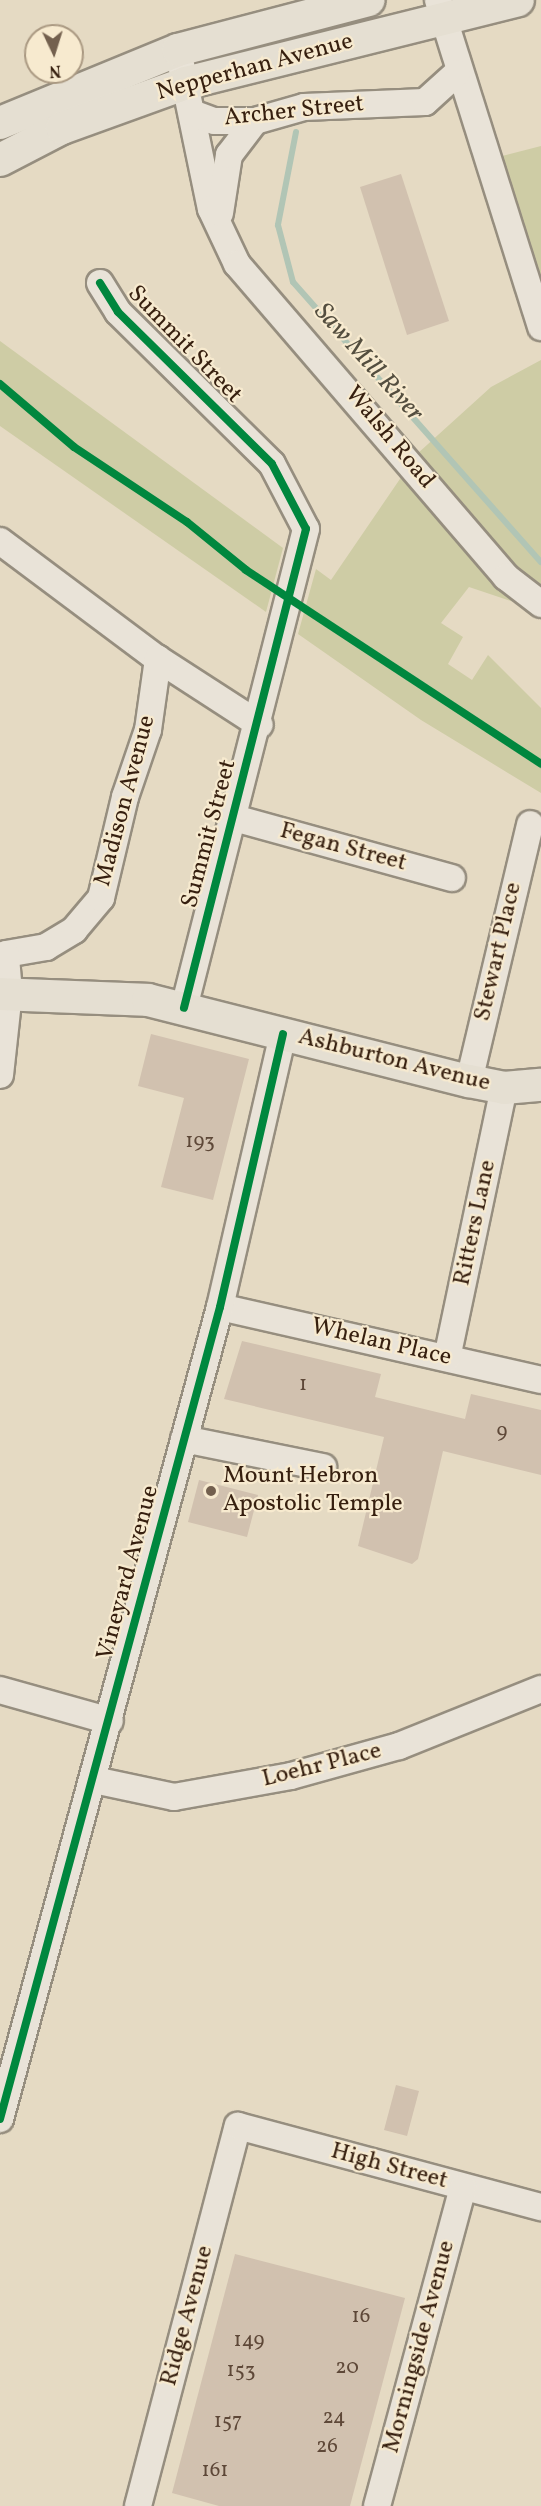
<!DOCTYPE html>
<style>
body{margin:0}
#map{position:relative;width:541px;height:2506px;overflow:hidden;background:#e5dac3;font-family:Vollkorn,serif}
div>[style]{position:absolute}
.green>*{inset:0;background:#cecca5}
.stream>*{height:6px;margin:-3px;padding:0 3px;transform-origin:3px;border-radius:3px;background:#b1c5b5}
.building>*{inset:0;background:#d1c1af}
.roads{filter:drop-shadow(2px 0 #968e7f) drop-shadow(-2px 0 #968e7f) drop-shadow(0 2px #968e7f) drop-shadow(0 -2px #968e7f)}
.minor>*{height:26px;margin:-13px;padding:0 13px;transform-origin:13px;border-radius:13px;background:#e9e3d8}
.major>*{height:32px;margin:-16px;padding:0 16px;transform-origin:16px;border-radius:16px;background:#e5dfd2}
.cycleway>*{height:8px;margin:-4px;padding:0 4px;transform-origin:4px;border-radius:4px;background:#00873e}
.dots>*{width:16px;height:16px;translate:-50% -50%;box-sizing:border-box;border:3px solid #f7eacf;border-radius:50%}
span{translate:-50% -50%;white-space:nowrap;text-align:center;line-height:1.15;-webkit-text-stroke:4.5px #f7eacf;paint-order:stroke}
.number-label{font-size:21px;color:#5e4838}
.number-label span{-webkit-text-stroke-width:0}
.street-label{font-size:24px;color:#361f0f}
.poi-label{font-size:24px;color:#361f0f}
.left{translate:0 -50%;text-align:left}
.water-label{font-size:26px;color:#544e3f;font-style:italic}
.north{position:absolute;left:24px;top:24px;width:60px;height:60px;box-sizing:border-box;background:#f7eacf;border:2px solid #aa9982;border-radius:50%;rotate:176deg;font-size:16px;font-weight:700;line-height:24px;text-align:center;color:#361f0f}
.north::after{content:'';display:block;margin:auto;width:21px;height:27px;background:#73604e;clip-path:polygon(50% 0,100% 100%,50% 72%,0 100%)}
</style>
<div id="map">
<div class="green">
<i style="clip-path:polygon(541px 146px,541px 304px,498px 157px)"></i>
<i style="clip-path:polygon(0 341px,283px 548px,266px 612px,0 426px)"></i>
<i style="clip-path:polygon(541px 360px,541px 611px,469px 587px,441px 623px,463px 637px,448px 664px,472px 680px,488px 655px,541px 708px,541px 793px,421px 720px,298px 634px,316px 569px,331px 580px,417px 454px,491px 387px)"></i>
</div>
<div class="stream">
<i style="left:296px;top:132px;width:95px;rotate:101deg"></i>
<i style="left:278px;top:225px;width:59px;rotate:75.3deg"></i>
<i style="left:293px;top:282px;width:374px;rotate:48.5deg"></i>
</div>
<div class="building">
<i style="clip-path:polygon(401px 174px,449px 321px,407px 335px,360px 187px)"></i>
<i style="clip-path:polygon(151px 1034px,249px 1059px,213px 1200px,161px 1187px,184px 1098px,138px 1086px)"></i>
<i style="clip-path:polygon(242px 1341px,381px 1374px,375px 1397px,465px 1419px,471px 1394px,541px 1410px,541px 1475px,443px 1451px,418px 1559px,412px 1564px,358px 1546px,384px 1437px,224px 1399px)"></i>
<i style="clip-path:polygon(199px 1480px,258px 1495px,247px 1537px,188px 1522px)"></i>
<i style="clip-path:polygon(396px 2085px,419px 2091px,407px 2136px,384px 2130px)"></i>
<i style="clip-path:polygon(235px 2254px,405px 2298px,350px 2506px,219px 2506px,172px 2493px)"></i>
</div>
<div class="roads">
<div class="minor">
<i style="left:438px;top:0;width:343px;rotate:72.5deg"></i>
<i style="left:178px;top:50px;width:162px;rotate:78.3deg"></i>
<i style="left:211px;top:209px;width:61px;rotate:64.7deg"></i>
<i style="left:237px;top:264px;width:413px;rotate:49.3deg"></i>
<i style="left:506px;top:577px;width:44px;rotate:37.6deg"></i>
<i style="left:192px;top:113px;width:23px;rotate:20deg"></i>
<i style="left:214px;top:121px;width:41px"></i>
<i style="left:255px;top:121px;width:51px;rotate:-15.9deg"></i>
<i style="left:304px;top:107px;width:121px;rotate:-2.4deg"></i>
<i style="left:425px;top:102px;width:43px;rotate:-42.2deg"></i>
<i style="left:220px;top:213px;width:59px;rotate:-81.2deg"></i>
<i style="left:229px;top:155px;width:43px;rotate:-52.6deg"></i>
<i style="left:100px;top:283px;width:34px;rotate:58deg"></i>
<i style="left:118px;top:312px;width:216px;rotate:44.6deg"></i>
<i style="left:272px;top:464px;width:73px;rotate:62.4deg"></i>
<i style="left:306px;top:529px;width:494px;rotate:104.3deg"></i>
<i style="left:0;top:541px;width:197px;rotate:36.8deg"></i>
<i style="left:158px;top:659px;width:121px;rotate:32.9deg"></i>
<i style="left:234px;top:818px;width:226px;rotate:15.4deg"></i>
<i style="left:6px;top:954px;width:41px;rotate:-9.9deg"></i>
<i style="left:46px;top:947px;width:33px;rotate:-31deg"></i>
<i style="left:74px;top:930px;width:42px;rotate:-49.8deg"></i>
<i style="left:101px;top:898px;width:104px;rotate:-76.6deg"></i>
<i style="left:125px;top:797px;width:71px;rotate:-71.1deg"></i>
<i style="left:148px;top:730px;width:72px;rotate:-82deg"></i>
<i style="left:0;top:1075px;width:83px;rotate:-83.8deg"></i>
<i style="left:9px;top:992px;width:38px;rotate:-95deg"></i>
<i style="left:469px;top:1081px;width:264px;rotate:-76.6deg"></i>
<i style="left:220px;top:1307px;width:329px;rotate:12.8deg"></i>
<i style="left:447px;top:1358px;width:276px;rotate:-78.1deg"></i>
<i style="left:184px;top:1439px;width:142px;rotate:11.4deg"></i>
<i style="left:0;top:1690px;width:114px;rotate:15.7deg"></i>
<i style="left:94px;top:1780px;width:82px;rotate:12deg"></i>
<i style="left:174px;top:1797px;width:119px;rotate:-10.2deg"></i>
<i style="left:291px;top:1776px;width:112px;rotate:-15.5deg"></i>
<i style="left:399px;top:1746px;width:153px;rotate:-21.9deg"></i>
<i style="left:0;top:2119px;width:841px;rotate:-74.84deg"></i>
<i style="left:220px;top:1307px;width:280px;rotate:-77deg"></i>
<i style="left:138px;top:2506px;width:393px;rotate:-75.3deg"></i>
<i style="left:238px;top:2126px;width:314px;rotate:15deg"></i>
<i style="left:377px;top:2506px;width:330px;rotate:-74.9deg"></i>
</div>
<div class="major">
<i style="left:0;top:123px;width:192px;rotate:-22.3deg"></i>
<i style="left:178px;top:50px;width:197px;rotate:-14.7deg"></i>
<i style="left:0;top:160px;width:70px;rotate:-27.3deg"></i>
<i style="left:62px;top:128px;width:132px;rotate:-19.9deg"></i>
<i style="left:186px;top:83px;width:342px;rotate:-14deg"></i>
<i style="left:0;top:994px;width:148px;rotate:2.3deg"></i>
<i style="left:148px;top:1000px;width:331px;rotate:14.2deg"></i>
<i style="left:469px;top:1081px;width:36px;rotate:11deg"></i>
<i style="left:504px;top:1088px;width:37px;rotate:-5deg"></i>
</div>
</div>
<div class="cycleway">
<i style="left:100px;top:283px;width:34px;rotate:58deg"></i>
<i style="left:118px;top:312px;width:216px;rotate:44.6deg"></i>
<i style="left:272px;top:464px;width:73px;rotate:62.4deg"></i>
<i style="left:306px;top:529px;width:494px;rotate:104.3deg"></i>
<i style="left:0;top:384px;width:97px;rotate:40.4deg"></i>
<i style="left:74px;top:447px;width:136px;rotate:33.6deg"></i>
<i style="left:187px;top:522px;width:76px;rotate:39.1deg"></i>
<i style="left:246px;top:570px;width:353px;rotate:33.3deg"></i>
<i style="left:0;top:2119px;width:841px;rotate:-74.84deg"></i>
<i style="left:220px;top:1307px;width:280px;rotate:-77deg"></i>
</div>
<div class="dots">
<i style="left:211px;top:1491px;background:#73604e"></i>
</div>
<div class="number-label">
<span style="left:200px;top:1142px">193</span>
<span style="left:303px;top:1385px">1</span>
<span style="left:502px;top:1432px">9</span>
<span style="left:361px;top:2317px">16</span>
<span style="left:249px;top:2341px">149</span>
<span style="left:347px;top:2368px">20</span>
<span style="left:241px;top:2371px">153</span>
<span style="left:334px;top:2418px">24</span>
<span style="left:228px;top:2422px">157</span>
<span style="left:327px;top:2447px">26</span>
<span style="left:215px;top:2471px">161</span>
</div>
<div class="street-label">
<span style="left:255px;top:68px;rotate:-15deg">Nepperhan Avenue</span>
<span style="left:294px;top:112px;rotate:-6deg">Archer Street</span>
<span style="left:184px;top:345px;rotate:46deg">Summit Street</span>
<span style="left:389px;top:438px;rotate:50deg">Walsh Road</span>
<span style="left:126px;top:801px;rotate:-75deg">Madison Avenue</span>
<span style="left:210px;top:834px;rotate:-75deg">Summit Street</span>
<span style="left:343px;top:848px;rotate:15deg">Fegan Street</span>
<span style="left:499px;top:952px;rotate:-77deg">Stewart Place</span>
<span style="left:394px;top:1061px;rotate:14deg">Ashburton Avenue</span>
<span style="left:476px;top:1223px;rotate:-78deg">Ritters Lane</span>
<span style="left:381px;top:1343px;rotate:13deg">Whelan Place</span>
<span style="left:129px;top:1573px;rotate:-75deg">Vineyard Avenue</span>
<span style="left:322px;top:1766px;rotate:-14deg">Loehr Place</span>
<span style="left:389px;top:2167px;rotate:15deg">High Street</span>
<span style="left:188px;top:2316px;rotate:-75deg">Ridge Avenue</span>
<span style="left:420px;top:2347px;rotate:-75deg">Morningside Avenue</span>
</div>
<div class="poi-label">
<span class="left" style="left:223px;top:1491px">Mount Hebron<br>Apostolic Temple</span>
</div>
<div class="water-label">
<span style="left:368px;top:363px;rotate:48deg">Saw Mill River</span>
</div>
<div class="north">N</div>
</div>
